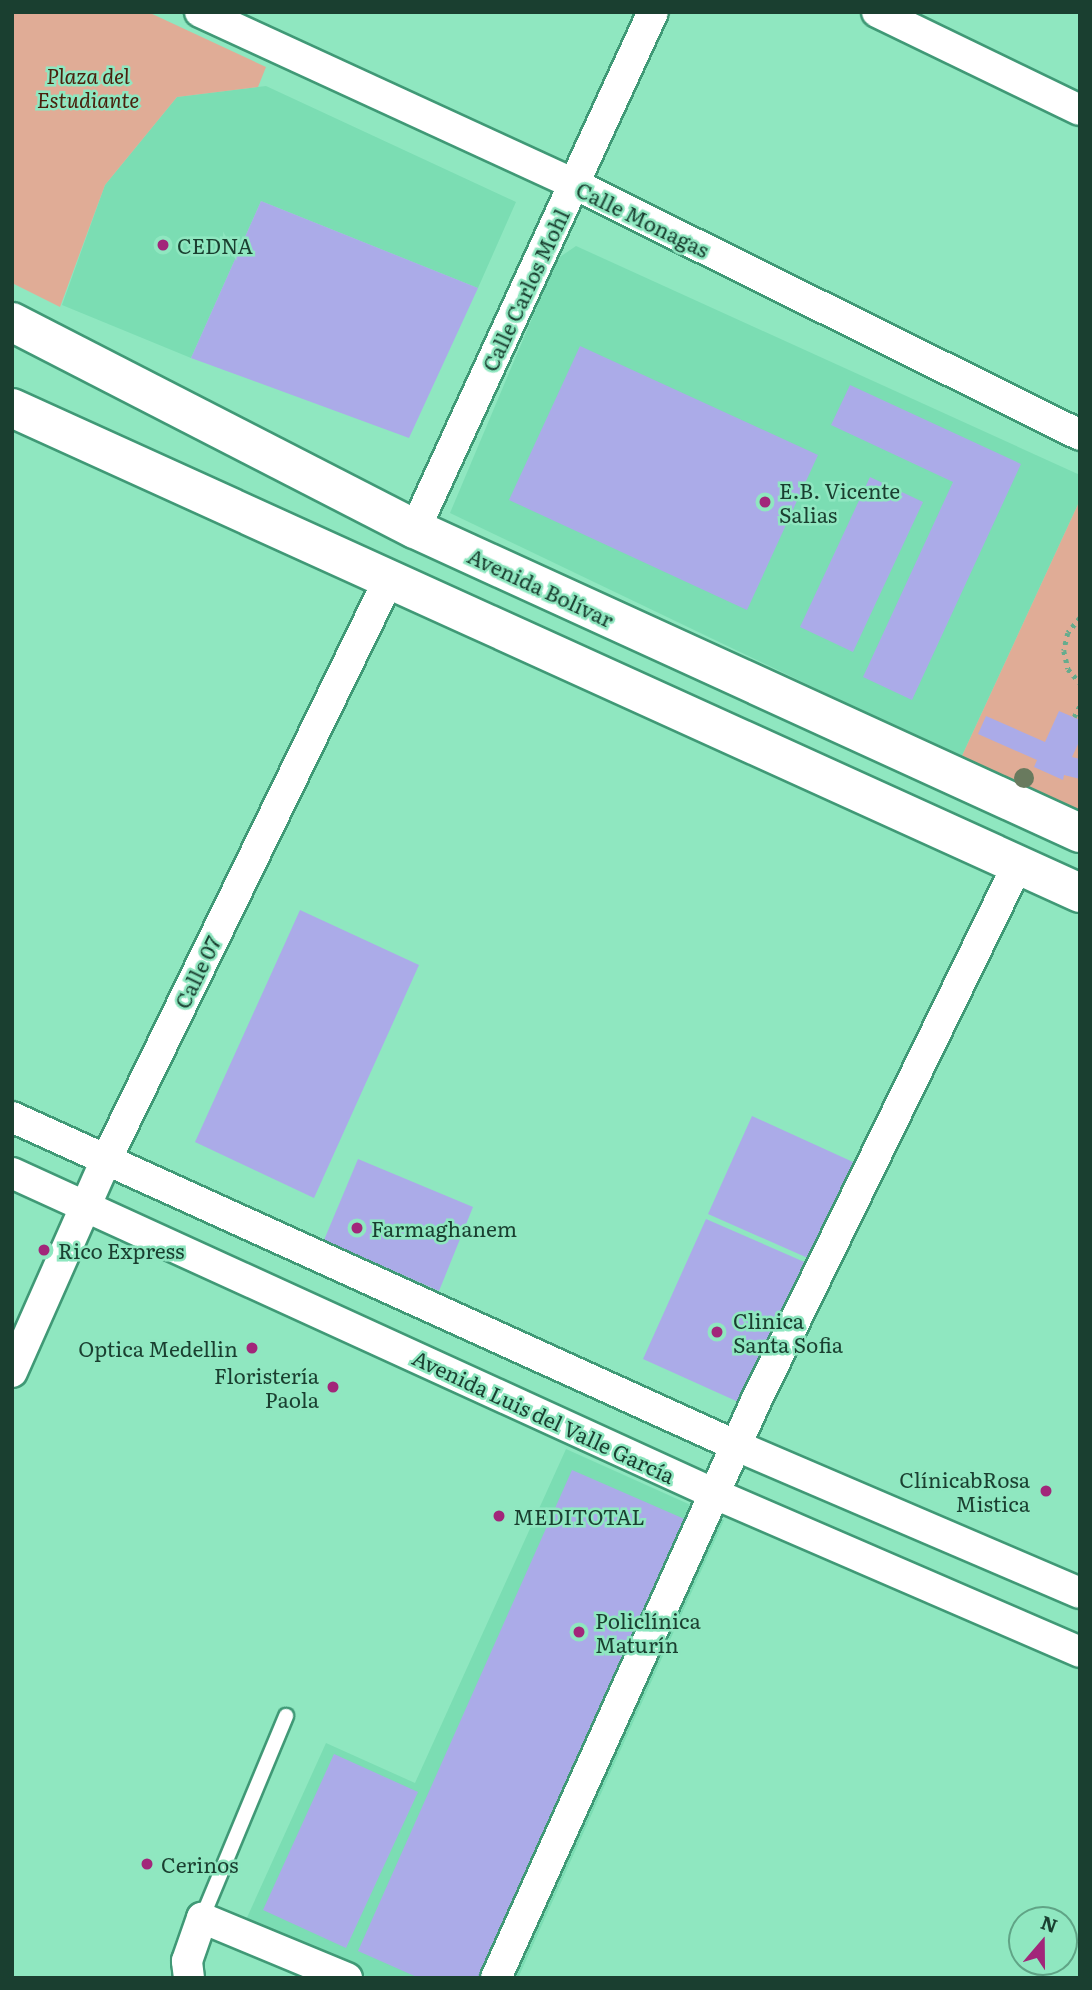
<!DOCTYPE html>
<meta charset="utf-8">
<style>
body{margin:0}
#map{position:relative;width:1092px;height:1990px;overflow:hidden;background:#8fe7c0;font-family:Literata,serif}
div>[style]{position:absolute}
.built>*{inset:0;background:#7bddb3}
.green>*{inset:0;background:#e0ac96}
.building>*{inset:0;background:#ababe8}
.path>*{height:4.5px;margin-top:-2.25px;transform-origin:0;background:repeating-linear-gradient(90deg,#66ac8d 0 3.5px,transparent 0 8.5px)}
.roads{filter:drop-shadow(2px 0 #409976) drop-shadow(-2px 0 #409976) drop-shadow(0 2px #409976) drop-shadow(0 -2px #409976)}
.lane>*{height:14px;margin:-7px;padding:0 7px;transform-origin:7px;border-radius:7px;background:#fff}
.street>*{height:30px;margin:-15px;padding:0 15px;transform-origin:15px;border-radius:15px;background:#fff}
.secondary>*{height:38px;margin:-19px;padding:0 19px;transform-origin:19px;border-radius:19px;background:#fff}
.trees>*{width:20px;height:20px;margin:-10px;border-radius:50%;background:#697a5e}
.dots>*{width:19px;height:19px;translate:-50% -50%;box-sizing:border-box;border:4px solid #8fe7c0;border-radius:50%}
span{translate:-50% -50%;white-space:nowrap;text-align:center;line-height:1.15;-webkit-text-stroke:5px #8fe7c0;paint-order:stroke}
.park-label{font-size:21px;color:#4a200d;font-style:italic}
.street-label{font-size:21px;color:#1a3f30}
.poi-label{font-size:21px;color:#1a3f30}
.left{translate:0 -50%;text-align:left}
.right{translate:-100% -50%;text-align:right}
.frame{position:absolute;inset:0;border:14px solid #1a3f30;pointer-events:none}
.north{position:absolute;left:1008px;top:1906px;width:70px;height:70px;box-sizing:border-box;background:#8fe7c0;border:2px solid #60a486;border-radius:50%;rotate:20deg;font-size:19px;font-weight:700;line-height:28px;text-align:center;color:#1a3f30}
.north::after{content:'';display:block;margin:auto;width:24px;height:32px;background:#a2267a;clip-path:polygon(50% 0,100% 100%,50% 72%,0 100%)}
</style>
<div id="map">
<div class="built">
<i style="clip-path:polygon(266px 86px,516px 202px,478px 288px,261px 201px,191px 358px,62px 305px,105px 185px,177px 97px)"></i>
<i style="clip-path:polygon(576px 246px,1080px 475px,1080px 500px,961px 758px,450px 513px,557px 259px)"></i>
<i style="clip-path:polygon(566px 1449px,724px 1520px,518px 1978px,370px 1978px,245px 1922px,326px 1743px,415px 1783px)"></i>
</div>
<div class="green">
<i style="clip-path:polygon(12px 12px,148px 12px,266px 67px,258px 87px,177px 97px,105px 185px,60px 307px,12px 283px)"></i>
<i style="clip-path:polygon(1080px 500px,1080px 814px,961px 758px)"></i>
</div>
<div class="building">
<i style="clip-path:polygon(261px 201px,478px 288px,409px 438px,191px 358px)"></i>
<i style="clip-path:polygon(580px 346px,818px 455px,747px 610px,509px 500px)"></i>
<i style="clip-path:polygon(850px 385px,1021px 464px,912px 700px,863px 677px,953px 482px,831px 425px)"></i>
<i style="clip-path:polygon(870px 477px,923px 502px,853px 652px,800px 627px)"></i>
<i style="clip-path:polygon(1059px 711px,1080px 720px,1080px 740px,1072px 757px,1080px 759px,1080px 779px,1064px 775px,1063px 780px,1034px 767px,1037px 760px,978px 734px,986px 716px,1045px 742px)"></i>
<i style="clip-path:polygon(300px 910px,419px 965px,314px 1198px,195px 1142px)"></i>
<i style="clip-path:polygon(752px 1116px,853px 1162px,810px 1259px,708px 1214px)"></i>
<i style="clip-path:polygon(358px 1159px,473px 1207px,439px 1291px,324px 1240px)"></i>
<i style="clip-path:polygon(706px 1219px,809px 1264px,745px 1405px,643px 1359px)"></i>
<i style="clip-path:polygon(572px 1470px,689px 1521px,486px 1978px,419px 1978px,358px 1951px)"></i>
<i style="clip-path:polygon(334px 1754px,418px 1792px,346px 1948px,263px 1910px)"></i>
</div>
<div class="path">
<i style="left:1080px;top:618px;width:19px;rotate:129deg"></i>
<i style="left:1068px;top:633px;width:18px;rotate:103deg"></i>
<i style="left:1064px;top:651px;width:18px;rotate:77deg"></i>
<i style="left:1068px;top:669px;width:18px;rotate:49deg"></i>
<i style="left:1074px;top:717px;width:13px;rotate:-63deg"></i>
</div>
<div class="roads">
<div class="lane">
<i style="left:202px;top:1918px;width:219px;rotate:-67.4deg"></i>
</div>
<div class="street">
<i style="left:200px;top:12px;width:412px;rotate:24.7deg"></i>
<i style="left:574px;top:184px;width:565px;rotate:26.38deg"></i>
<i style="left:877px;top:12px;width:225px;rotate:25.8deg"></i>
<i style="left:415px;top:529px;width:569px;rotate:-65.28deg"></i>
<i style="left:12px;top:1117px;width:796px;rotate:24.41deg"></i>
<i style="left:737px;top:1446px;width:373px;rotate:23.2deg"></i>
<i style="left:12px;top:1173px;width:773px;rotate:24.54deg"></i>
<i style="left:715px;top:1494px;width:398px;rotate:23.4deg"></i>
<i style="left:12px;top:1372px;width:232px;rotate:-66.1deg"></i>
<i style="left:106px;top:1160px;width:648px;rotate:-64.03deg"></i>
<i style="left:189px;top:1978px;width:17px;rotate:-97deg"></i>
<i style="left:187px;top:1961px;width:46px;rotate:-70.8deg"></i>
<i style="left:202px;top:1918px;width:157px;rotate:22.5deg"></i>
<i style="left:496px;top:1978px;width:633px;rotate:-65.74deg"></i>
<i style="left:756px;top:1401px;width:598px;rotate:-63.99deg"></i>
</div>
<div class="secondary">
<i style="left:12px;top:322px;width:453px;rotate:27.2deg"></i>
<i style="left:415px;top:529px;width:731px;rotate:24.57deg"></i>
<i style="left:12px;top:408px;width:1173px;rotate:24.42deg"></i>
</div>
</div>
<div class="trees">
<i style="left:1024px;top:778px"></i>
</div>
<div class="dots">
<i style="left:163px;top:245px;background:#a2267a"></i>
<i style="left:765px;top:502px;background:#a2267a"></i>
<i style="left:357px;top:1228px;background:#a2267a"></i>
<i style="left:44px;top:1250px;background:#a2267a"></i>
<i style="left:717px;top:1332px;background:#a2267a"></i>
<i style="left:252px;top:1348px;background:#a2267a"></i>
<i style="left:333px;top:1387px;background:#a2267a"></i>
<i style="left:1046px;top:1491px;background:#a2267a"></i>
<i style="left:499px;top:1516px;background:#a2267a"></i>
<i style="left:579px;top:1632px;background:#a2267a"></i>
<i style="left:147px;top:1864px;background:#a2267a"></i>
</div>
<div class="park-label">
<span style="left:88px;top:87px">Plaza del<br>Estudiante</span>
</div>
<div class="street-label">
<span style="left:643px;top:219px;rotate:26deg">Calle Monagas</span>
<span style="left:525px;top:290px;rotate:-65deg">Calle Carlos Mohl</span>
<span style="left:541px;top:587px;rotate:25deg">Avenida Bolívar</span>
<span style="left:197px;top:972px;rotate:-64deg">Calle 07</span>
<span style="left:544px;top:1416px;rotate:25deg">Avenida Luis del Valle García</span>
</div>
<div class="poi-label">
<span class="left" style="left:177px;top:245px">CEDNA</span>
<span class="left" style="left:779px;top:502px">E.B. Vicente<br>Salias</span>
<span class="left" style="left:371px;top:1228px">Farmaghanem</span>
<span class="left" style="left:58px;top:1250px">Rico Express</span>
<span class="left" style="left:733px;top:1332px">Clinica<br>Santa Sofia</span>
<span class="right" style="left:238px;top:1348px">Optica Medellin</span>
<span class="right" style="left:319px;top:1387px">Floristería<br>Paola</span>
<span class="right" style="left:1030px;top:1491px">ClínicabRosa<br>Mistica</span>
<span class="left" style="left:513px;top:1516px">MEDITOTAL</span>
<span class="left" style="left:595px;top:1632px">Policlínica<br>Maturín</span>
<span class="left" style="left:161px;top:1864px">Cerinos</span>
</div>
<div class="frame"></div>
<div class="north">N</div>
</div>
